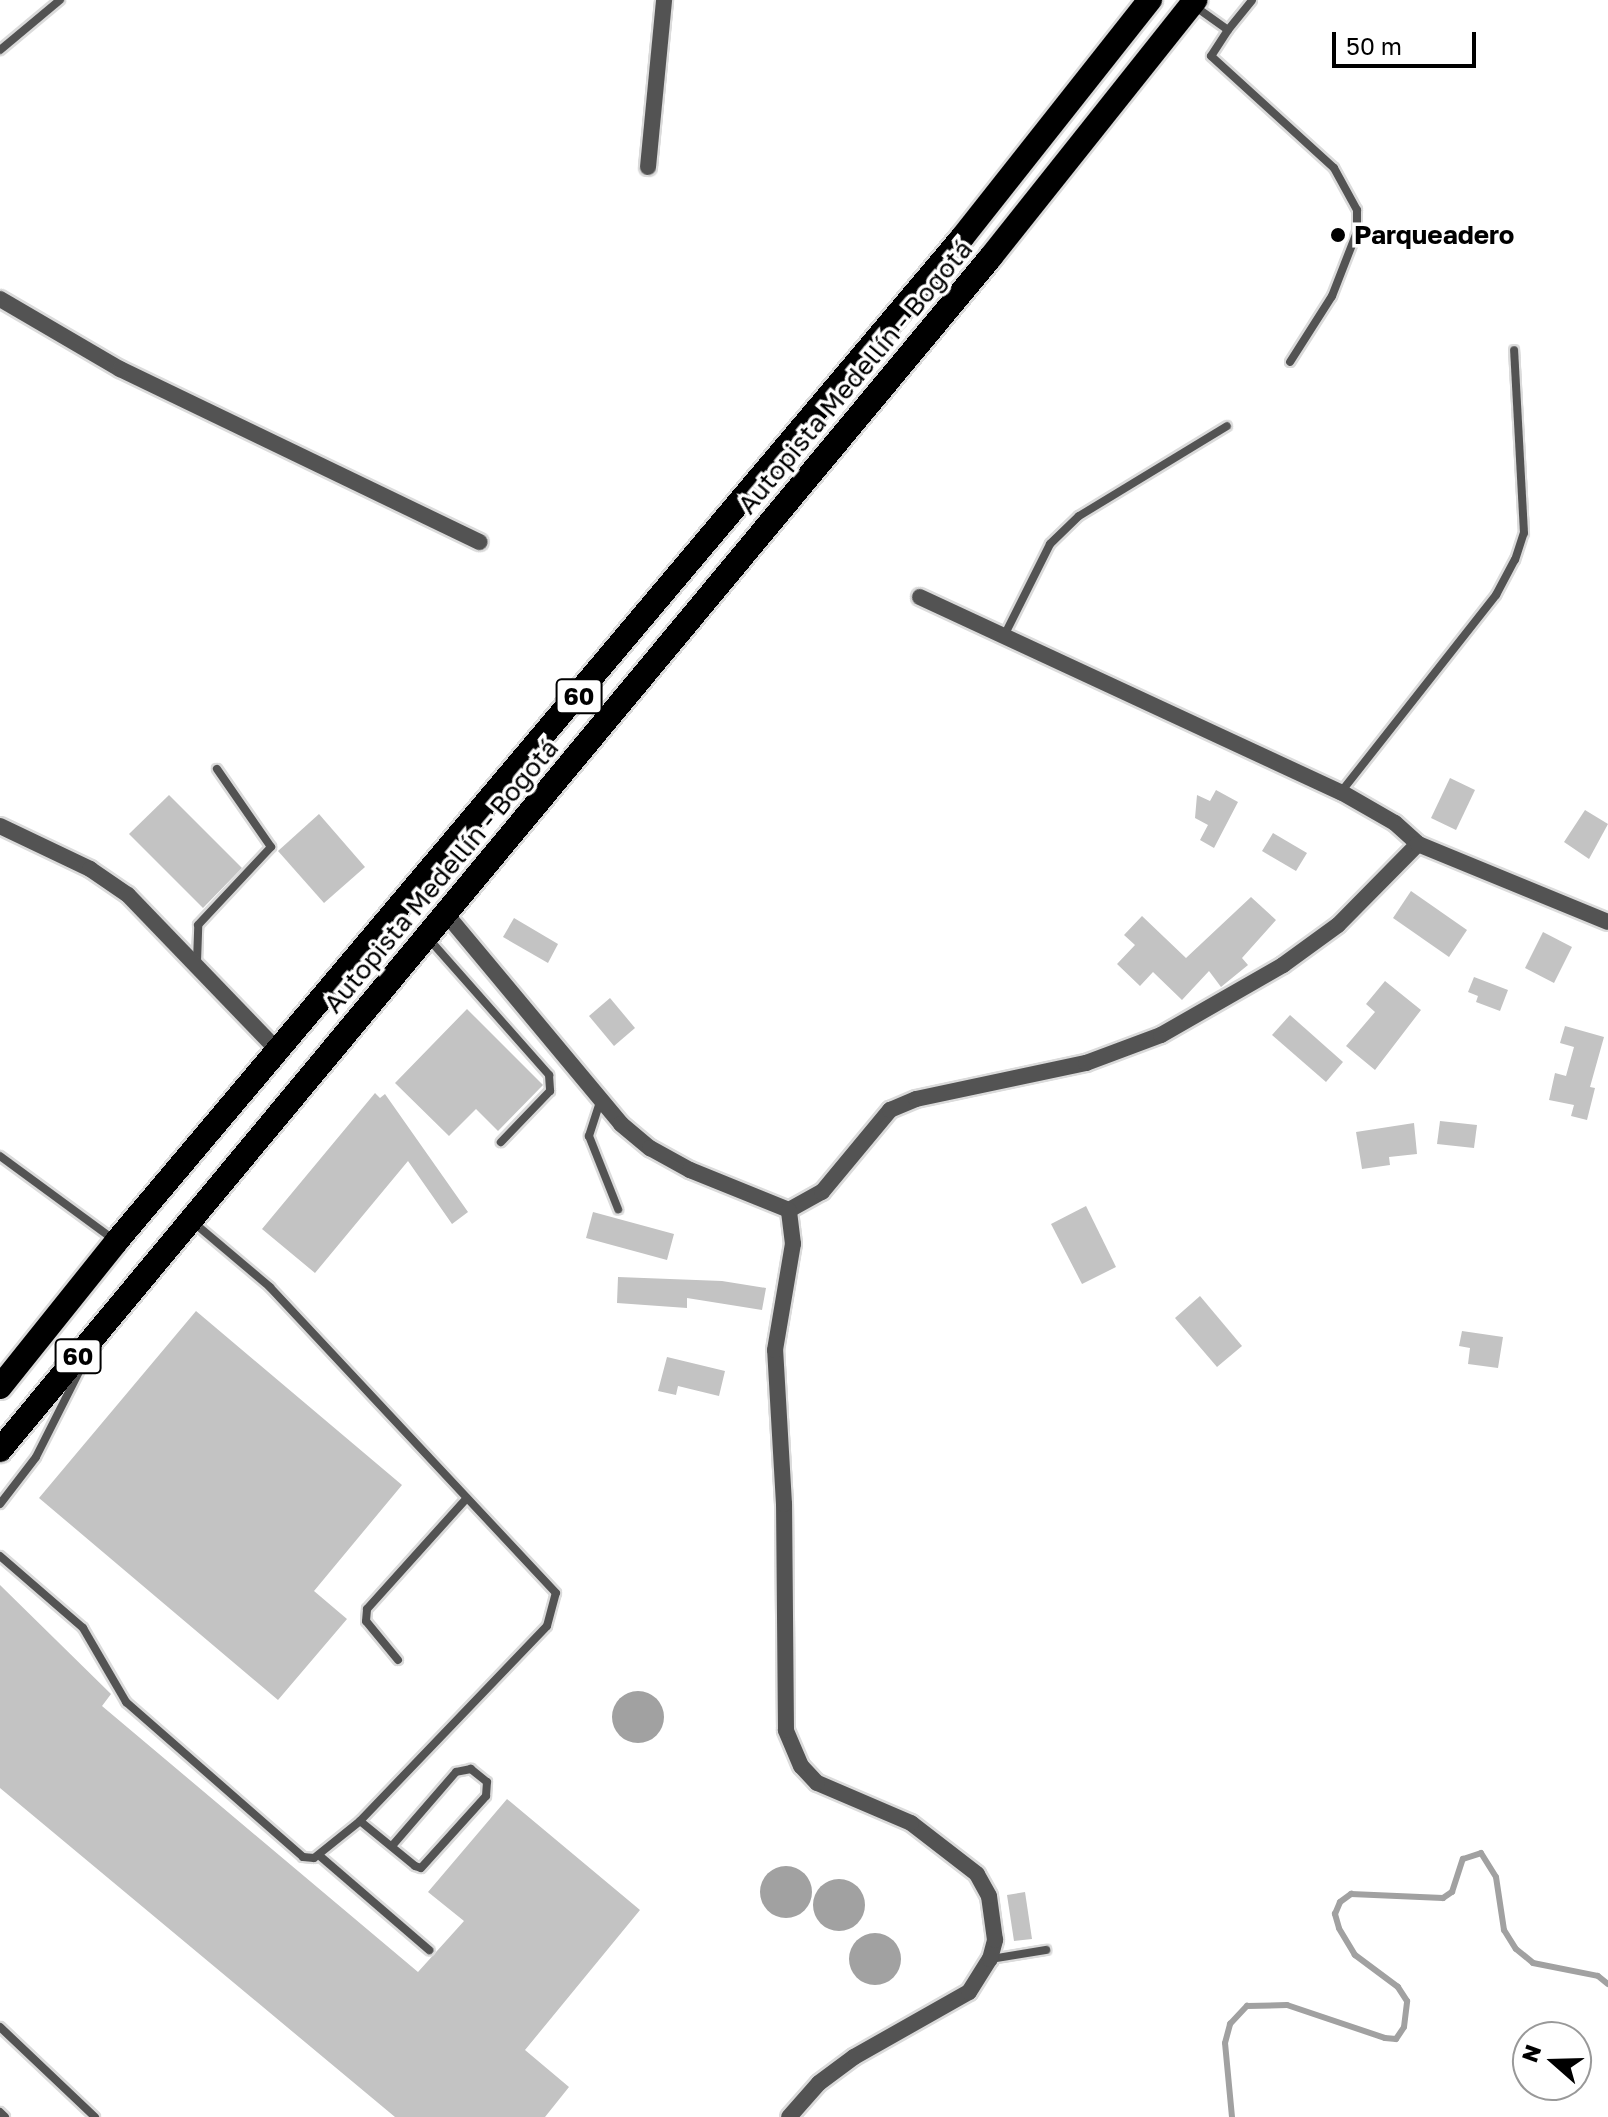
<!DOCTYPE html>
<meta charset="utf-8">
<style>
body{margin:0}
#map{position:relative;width:1608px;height:2117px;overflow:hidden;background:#fff;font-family:"Golos Text",sans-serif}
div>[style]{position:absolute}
.water>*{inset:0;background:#a1a1a1}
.round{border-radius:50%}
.stream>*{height:6px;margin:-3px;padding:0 3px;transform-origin:3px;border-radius:3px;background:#a1a1a1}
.building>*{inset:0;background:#c3c3c3}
.roads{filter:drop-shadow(2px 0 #dbdbdb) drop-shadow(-2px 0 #dbdbdb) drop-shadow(0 2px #dbdbdb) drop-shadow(0 -2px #dbdbdb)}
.lane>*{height:8px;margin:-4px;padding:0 4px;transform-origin:4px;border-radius:4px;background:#535353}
.street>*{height:16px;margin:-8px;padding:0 8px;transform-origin:8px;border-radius:8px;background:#535353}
.highway>*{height:24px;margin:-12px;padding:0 12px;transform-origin:12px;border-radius:12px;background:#000}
.dots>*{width:22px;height:22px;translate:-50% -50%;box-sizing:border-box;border:4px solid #fff;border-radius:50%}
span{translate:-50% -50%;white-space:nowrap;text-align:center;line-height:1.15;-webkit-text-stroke:7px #fff;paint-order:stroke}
.shield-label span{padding:2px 6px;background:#fff;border:2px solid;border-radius:6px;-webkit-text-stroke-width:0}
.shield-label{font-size:24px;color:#000;font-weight:700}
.poi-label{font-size:26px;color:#000;font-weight:700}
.left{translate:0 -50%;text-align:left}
.street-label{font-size:26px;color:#000}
.north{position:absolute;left:1512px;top:2021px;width:80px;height:80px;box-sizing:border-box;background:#fff;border:2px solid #999;border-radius:50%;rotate:290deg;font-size:22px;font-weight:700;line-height:32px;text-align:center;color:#000}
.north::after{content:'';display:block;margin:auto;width:28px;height:36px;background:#000;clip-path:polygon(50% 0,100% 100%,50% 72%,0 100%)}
.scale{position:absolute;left:1332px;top:32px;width:144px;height:36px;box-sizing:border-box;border:4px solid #000;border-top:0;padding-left:10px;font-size:24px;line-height:28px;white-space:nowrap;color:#000;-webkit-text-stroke:6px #fff;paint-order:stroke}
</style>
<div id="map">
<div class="water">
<i class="round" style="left:612px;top:1691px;width:52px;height:52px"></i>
<i class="round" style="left:760px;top:1866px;width:52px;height:52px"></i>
<i class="round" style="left:813px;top:1879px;width:52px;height:52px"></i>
<i class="round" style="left:849px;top:1933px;width:52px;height:52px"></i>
</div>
<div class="stream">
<i style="left:1232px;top:2117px;width:74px;rotate:-95.4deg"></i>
<i style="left:1225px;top:2043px;width:20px;rotate:-75deg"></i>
<i style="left:1230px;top:2024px;width:25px;rotate:-47deg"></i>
<i style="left:1247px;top:2006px;width:40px;rotate:-1.4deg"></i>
<i style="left:1287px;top:2005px;width:103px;rotate:18.6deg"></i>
<i style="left:1385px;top:2038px;width:11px;rotate:5deg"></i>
<i style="left:1396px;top:2039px;width:14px;rotate:-56deg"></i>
<i style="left:1404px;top:2027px;width:26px;rotate:-83deg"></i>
<i style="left:1407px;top:2001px;width:17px;rotate:-123deg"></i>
<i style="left:1398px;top:1987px;width:54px;rotate:-143.3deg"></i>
<i style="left:1355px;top:1955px;width:31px;rotate:-121deg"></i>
<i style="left:1339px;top:1928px;width:15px;rotate:-106deg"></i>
<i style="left:1335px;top:1914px;width:13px;rotate:-67deg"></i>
<i style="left:1340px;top:1902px;width:14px;rotate:-36deg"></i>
<i style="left:1351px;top:1894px;width:92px;rotate:2.5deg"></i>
<i style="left:1443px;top:1898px;width:11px;rotate:-34deg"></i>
<i style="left:1452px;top:1892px;width:35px;rotate:-72deg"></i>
<i style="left:1463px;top:1859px;width:19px;rotate:-18deg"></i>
<i style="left:1481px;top:1853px;width:28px;rotate:58deg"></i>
<i style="left:1496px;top:1877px;width:54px;rotate:81.4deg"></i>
<i style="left:1504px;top:1930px;width:22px;rotate:58deg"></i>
<i style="left:1516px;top:1949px;width:22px;rotate:39deg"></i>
<i style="left:1533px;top:1963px;width:66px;rotate:11.3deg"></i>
<i style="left:1598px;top:1976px;width:13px;rotate:39deg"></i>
</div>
<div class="building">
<i style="clip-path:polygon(1450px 778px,1475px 790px,1456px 830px,1431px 818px)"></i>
<i style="clip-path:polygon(1216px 790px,1238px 802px,1214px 848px,1200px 840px,1208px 825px,1195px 818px,1197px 795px,1210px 801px)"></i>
<i style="clip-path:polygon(169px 795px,242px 868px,203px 908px,129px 834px)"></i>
<i style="clip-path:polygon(1585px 810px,1608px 824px,1589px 859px,1564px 842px)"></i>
<i style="clip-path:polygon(319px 814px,365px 867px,324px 903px,278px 851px)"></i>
<i style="clip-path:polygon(1273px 833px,1307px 853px,1296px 871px,1262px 851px)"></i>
<i style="clip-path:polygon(1411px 891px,1467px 930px,1449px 957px,1393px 918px)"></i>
<i style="clip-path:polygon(1251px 897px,1276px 920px,1242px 958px,1248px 965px,1221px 987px,1209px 971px,1182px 1000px,1153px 972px,1140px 986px,1117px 964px,1135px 945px,1124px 935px,1142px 916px,1186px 958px)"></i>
<i style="clip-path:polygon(514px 918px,558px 944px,548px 963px,503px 937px)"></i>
<i style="clip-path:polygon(1543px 932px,1572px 947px,1554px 983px,1525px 968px)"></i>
<i style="clip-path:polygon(1474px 977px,1508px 990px,1500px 1011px,1476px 1002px,1478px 996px,1468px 992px)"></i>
<i style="clip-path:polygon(1385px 981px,1421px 1010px,1375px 1070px,1346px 1046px,1375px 1012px,1366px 1004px)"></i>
<i style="clip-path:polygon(610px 998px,635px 1028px,614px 1046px,589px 1016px)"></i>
<i style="clip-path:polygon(467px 1009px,543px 1085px,498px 1131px,476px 1109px,449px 1136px,395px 1083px)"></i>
<i style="clip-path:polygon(1290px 1015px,1343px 1062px,1326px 1082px,1272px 1035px)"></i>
<i style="clip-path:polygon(1565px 1026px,1604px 1037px,1590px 1087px,1595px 1088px,1587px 1120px,1571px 1116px,1574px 1105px,1549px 1100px,1555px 1073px,1566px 1076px,1574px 1047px,1560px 1043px)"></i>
<i style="clip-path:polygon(375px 1093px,380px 1098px,385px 1094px,468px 1212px,452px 1224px,408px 1161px,315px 1273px,262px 1229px)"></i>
<i style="clip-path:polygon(1440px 1121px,1477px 1125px,1474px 1148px,1437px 1144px)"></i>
<i style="clip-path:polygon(1414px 1123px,1417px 1154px,1389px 1157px,1390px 1165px,1362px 1169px,1356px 1132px)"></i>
<i style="clip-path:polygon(1086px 1206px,1116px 1267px,1082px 1284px,1051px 1224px)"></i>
<i style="clip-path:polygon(593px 1212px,674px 1234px,667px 1260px,586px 1238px)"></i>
<i style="clip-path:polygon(618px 1277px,722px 1281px,766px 1288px,762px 1310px,687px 1298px,687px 1308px,617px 1303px)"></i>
<i style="clip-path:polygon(1200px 1296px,1242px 1346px,1217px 1367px,1175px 1318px)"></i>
<i style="clip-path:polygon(196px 1311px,402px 1485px,314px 1591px,347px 1619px,278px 1700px,39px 1498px)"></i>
<i style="clip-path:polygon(1462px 1331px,1503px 1337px,1498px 1368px,1468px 1364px,1470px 1348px,1459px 1346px)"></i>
<i style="clip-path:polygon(667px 1357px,725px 1371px,719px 1396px,678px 1386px,676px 1395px,658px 1391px)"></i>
<i style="clip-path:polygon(0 1585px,111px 1694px,102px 1706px,418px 1972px,464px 1921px,428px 1892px,507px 1799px,640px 1910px,525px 2050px,569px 2087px,545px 2117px,395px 2117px,0 1788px)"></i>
<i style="clip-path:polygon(1025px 1892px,1032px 1939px,1014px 1941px,1007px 1895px)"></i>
</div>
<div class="roads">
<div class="lane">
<i style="left:1193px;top:5px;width:43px;rotate:35.5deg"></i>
<i style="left:1228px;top:30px;width:38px;rotate:-51deg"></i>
<i style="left:1228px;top:30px;width:31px;rotate:123deg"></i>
<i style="left:1211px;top:56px;width:166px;rotate:42.3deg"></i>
<i style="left:1334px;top:168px;width:48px;rotate:61.3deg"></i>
<i style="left:1357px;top:210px;width:22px;rotate:90deg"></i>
<i style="left:1357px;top:232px;width:69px;rotate:111.3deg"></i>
<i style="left:1332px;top:296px;width:78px;rotate:122.5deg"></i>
<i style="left:0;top:50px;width:78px;rotate:-39.8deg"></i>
<i style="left:1003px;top:638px;width:105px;rotate:-63.4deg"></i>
<i style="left:1050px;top:544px;width:40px;rotate:-44deg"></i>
<i style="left:1079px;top:516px;width:173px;rotate:-31.3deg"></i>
<i style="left:1341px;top:792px;width:251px;rotate:-51.8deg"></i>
<i style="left:1496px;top:595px;width:40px;rotate:-62deg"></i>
<i style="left:1515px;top:560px;width:28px;rotate:-72deg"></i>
<i style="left:1524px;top:533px;width:183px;rotate:-93.1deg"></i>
<i style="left:428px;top:938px;width:183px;rotate:48.5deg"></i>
<i style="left:549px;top:1075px;width:16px;rotate:86deg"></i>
<i style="left:550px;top:1091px;width:71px;rotate:133.9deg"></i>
<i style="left:197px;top:962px;width:37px;rotate:-88deg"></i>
<i style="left:198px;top:925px;width:107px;rotate:-46.9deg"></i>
<i style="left:271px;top:847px;width:95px;rotate:-124.7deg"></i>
<i style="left:600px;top:1102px;width:36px;rotate:108deg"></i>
<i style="left:589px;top:1136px;width:79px;rotate:68.3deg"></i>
<i style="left:0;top:1156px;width:140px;rotate:36.3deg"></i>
<i style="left:0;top:1504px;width:59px;rotate:-52.5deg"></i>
<i style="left:36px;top:1457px;width:100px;rotate:-63.2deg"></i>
<i style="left:0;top:1556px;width:110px;rotate:40.9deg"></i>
<i style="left:83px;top:1628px;width:86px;rotate:59.8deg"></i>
<i style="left:126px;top:1702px;width:235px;rotate:41.2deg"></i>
<i style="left:303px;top:1857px;width:11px;rotate:5deg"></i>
<i style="left:314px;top:1858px;width:59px;rotate:-38.8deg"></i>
<i style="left:360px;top:1821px;width:270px;rotate:-46.2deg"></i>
<i style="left:547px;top:1626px;width:34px;rotate:-75deg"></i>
<i style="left:556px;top:1593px;width:419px;rotate:-133.1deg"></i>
<i style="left:270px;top:1287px;width:102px;rotate:-139.8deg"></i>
<i style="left:398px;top:1660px;width:50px;rotate:-129.4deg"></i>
<i style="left:366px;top:1621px;width:12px;rotate:-85deg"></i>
<i style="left:367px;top:1609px;width:149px;rotate:-48deg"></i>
<i style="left:360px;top:1821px;width:71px;rotate:39.3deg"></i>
<i style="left:415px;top:1866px;width:6px;rotate:18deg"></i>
<i style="left:421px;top:1868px;width:97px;rotate:-47.9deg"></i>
<i style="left:486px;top:1796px;width:14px;rotate:-86deg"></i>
<i style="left:487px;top:1782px;width:21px;rotate:-141deg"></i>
<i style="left:471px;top:1769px;width:15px;rotate:169deg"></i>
<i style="left:456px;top:1772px;width:98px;rotate:130.9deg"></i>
<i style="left:321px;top:1857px;width:143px;rotate:40.7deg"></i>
<i style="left:991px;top:1959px;width:56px;rotate:-9.3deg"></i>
<i style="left:0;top:2027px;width:131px;rotate:43.5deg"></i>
<i style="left:0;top:2112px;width:7px;rotate:45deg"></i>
</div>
<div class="street">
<i style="left:648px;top:167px;width:168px;rotate:-84.5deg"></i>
<i style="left:0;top:299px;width:139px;rotate:30.3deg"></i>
<i style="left:120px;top:369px;width:399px;rotate:25.7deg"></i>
<i style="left:920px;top:597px;width:464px;rotate:24.9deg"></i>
<i style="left:1341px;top:792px;width:62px;rotate:29.9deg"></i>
<i style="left:1395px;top:823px;width:31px;rotate:42deg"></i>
<i style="left:0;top:826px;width:100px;rotate:25.5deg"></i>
<i style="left:90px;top:869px;width:46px;rotate:34.4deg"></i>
<i style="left:128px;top:895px;width:219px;rotate:46.1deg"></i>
<i style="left:447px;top:915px;width:272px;rotate:50.2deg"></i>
<i style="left:621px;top:1124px;width:38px;rotate:40deg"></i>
<i style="left:650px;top:1148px;width:46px;rotate:28.8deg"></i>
<i style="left:690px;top:1170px;width:107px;rotate:22deg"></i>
<i style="left:789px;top:1210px;width:38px;rotate:-29deg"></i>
<i style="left:822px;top:1192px;width:107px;rotate:-50.3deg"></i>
<i style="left:890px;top:1110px;width:28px;rotate:-23deg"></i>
<i style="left:916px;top:1099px;width:174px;rotate:-12deg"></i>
<i style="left:1086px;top:1063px;width:80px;rotate:-20.5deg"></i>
<i style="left:1161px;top:1035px;width:141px;rotate:-29.8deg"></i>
<i style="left:1283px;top:965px;width:68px;rotate:-36deg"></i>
<i style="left:1338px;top:925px;width:114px;rotate:-45.4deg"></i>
<i style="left:1418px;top:844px;width:205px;rotate:22.3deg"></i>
<i style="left:789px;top:2117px;width:45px;rotate:-48.6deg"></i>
<i style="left:819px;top:2083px;width:44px;rotate:-36.6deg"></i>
<i style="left:854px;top:2057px;width:132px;rotate:-29.5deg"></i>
<i style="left:969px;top:1992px;width:39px;rotate:-58deg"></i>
<i style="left:990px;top:1959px;width:20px;rotate:-75deg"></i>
<i style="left:995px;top:1940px;width:44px;rotate:-97.8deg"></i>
<i style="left:989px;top:1896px;width:25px;rotate:-119deg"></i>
<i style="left:977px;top:1874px;width:83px;rotate:-142.3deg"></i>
<i style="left:911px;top:1823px;width:102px;rotate:-156.9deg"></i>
<i style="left:817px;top:1783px;width:23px;rotate:-133deg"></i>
<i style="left:801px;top:1766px;width:39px;rotate:-113deg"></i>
<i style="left:786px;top:1730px;width:226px;rotate:-90.5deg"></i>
<i style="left:784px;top:1504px;width:154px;rotate:-93.3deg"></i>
<i style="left:775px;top:1350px;width:108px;rotate:-80.4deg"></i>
<i style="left:793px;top:1244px;width:34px;rotate:-97deg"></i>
</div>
<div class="highway">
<i style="left:0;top:1387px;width:186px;rotate:-51.3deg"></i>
<i style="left:116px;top:1242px;width:1312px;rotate:-49.89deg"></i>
<i style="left:961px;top:239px;width:305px;rotate:-51.7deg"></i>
<i style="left:0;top:1450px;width:1550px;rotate:-50.29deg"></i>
<i style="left:990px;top:258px;width:330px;rotate:-51.5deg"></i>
</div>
</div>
<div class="dots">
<i style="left:1338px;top:235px;background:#000"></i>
</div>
<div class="shield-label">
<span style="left:579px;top:696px">60</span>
<span style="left:78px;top:1356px">60</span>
</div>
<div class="poi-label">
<span class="left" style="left:1354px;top:235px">Parqueadero</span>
</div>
<div class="street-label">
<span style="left:855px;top:377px;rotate:-50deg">Autopista Medellín - Bogotá</span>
<span style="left:441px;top:876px;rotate:-50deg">Autopista Medellín - Bogotá</span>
</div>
<div class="north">N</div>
<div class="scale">50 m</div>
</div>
